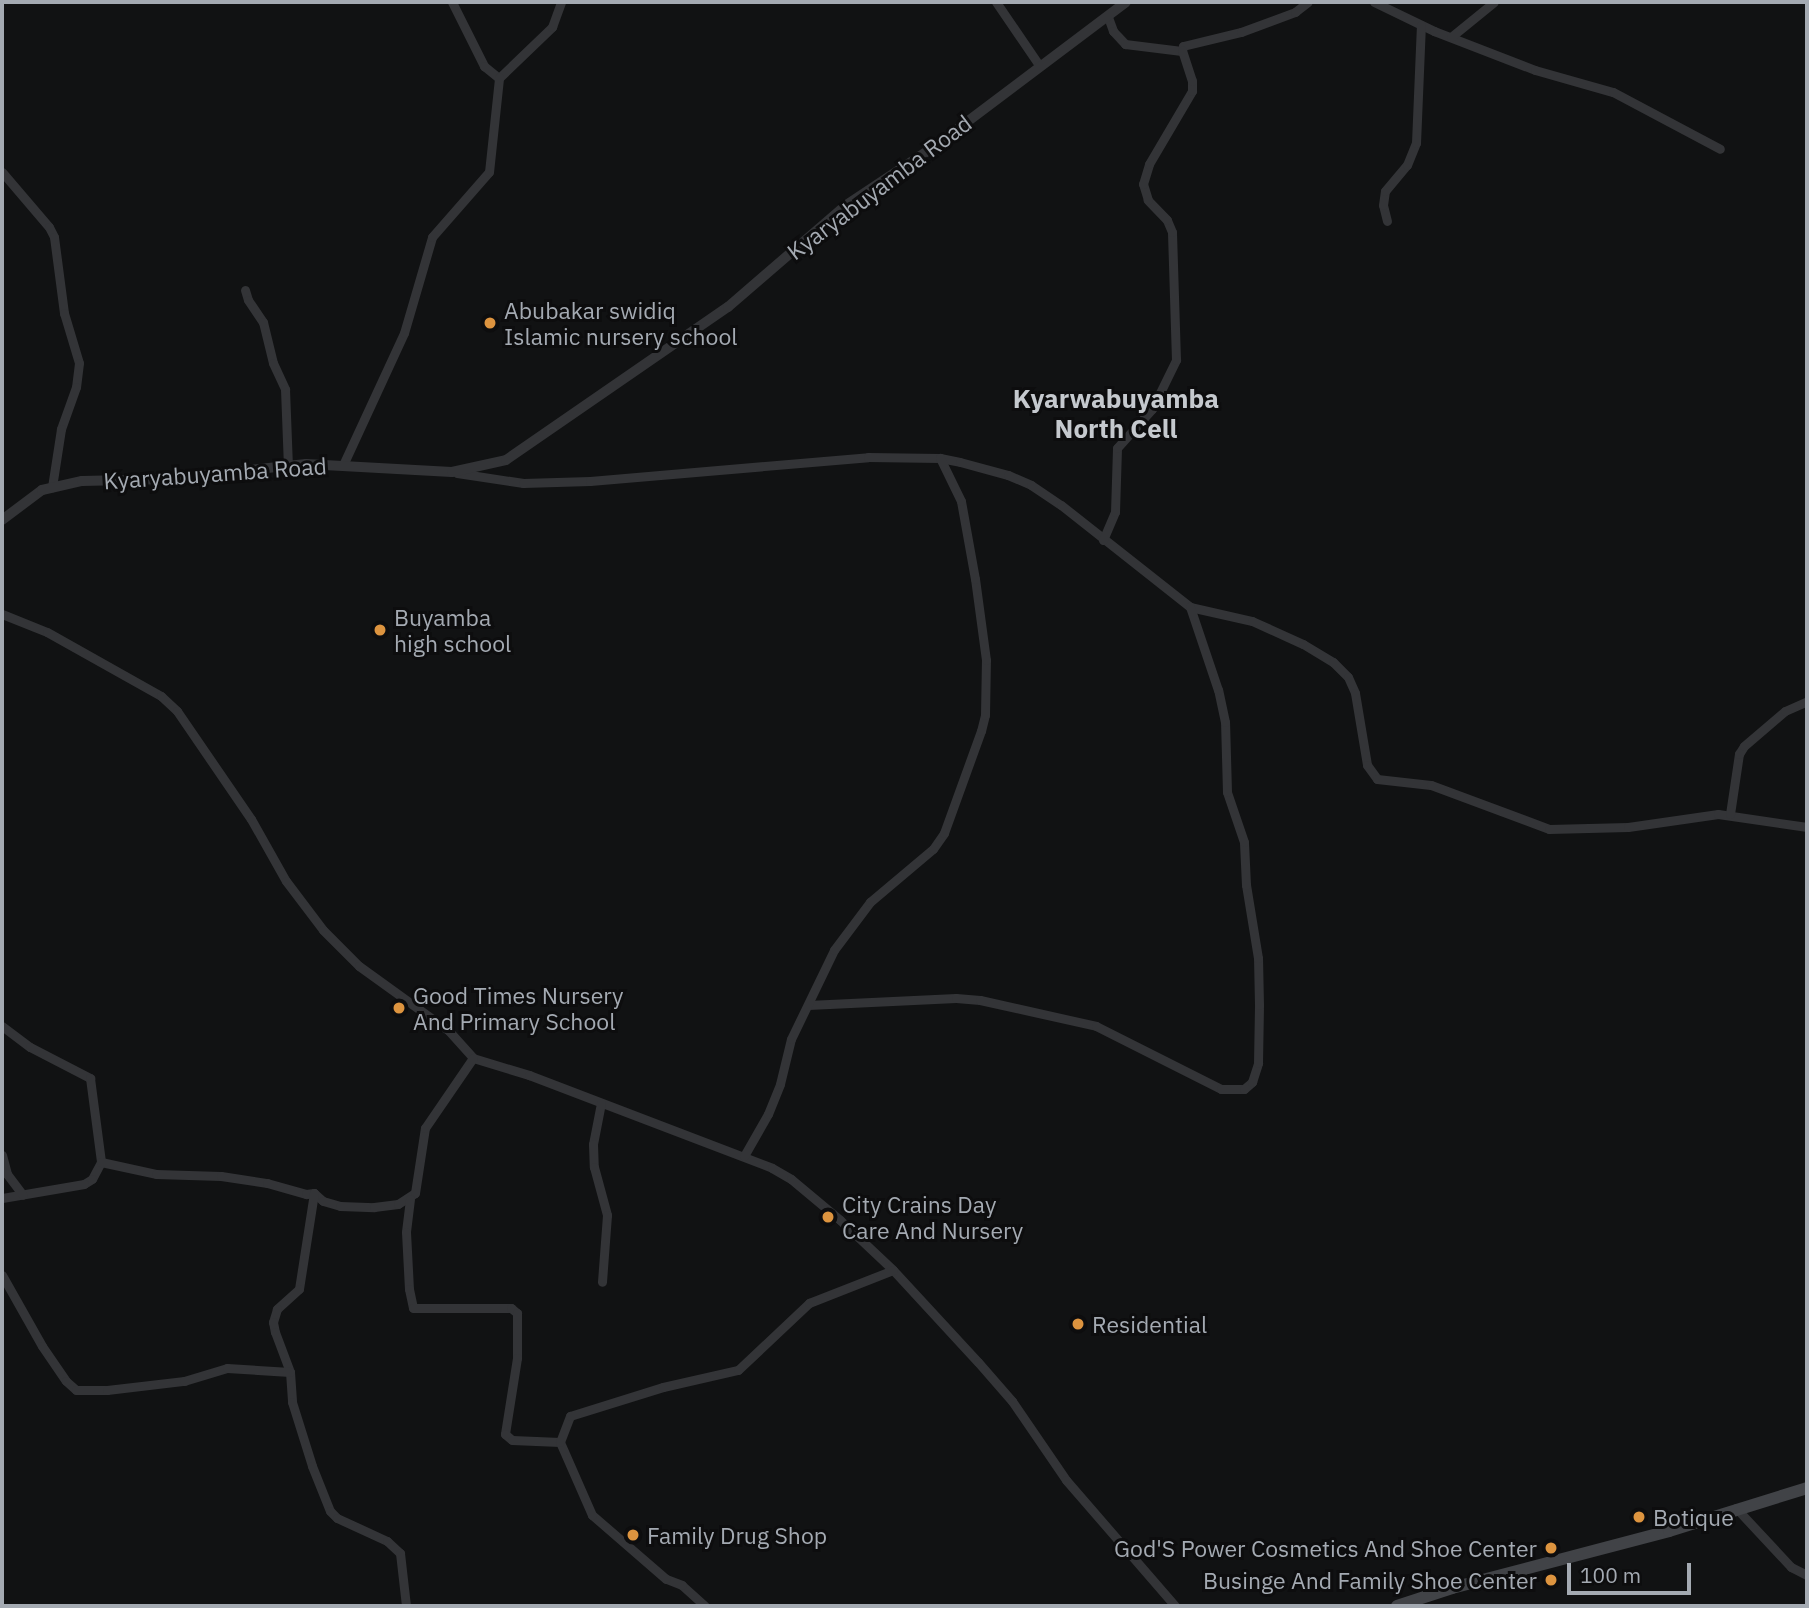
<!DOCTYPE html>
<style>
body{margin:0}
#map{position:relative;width:1809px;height:1608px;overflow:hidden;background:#111213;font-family:"IBM Plex Sans",sans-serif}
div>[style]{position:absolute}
.minor>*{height:9px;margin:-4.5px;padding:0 4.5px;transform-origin:4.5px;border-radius:4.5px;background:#333437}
.tertiary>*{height:10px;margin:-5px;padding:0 5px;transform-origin:5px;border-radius:5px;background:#333437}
.secondary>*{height:12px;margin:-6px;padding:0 6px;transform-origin:6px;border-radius:6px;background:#414347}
.dots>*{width:19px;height:19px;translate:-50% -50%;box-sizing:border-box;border:4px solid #0d0d0e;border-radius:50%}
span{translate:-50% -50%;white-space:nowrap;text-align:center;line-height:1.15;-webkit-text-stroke:6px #0d0d0e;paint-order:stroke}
.street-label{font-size:23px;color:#a4aab2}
.poi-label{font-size:23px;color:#a4aab2}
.left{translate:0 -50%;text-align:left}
.right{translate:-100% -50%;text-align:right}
.quarter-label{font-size:26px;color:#c5c9ce;font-weight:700}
.frame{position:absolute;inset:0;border:4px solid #a4aab2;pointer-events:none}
.scale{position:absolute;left:1567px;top:1563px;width:124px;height:32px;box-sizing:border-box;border:4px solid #a4aab2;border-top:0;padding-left:9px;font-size:21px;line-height:24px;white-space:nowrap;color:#a4aab2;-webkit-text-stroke:5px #0d0d0e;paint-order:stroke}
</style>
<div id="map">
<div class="minor">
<i style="left:452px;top:2px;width:72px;rotate:63.4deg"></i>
<i style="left:484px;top:66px;width:19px;rotate:39deg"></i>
<i style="left:499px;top:78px;width:74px;rotate:-43.9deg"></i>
<i style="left:552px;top:27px;width:27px;rotate:-70deg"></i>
<i style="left:996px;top:2px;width:76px;rotate:55.7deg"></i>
<i style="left:1374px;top:2px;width:67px;rotate:25.8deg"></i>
<i style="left:1434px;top:31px;width:108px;rotate:21.1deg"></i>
<i style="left:1535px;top:70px;width:81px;rotate:15.8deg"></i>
<i style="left:1613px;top:92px;width:121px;rotate:28deg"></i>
<i style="left:1108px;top:17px;width:15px;rotate:70deg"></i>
<i style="left:1113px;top:31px;width:18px;rotate:47deg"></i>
<i style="left:1125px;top:44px;width:57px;rotate:7deg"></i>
<i style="left:1182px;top:51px;width:5px;rotate:-79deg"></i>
<i style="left:1183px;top:46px;width:60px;rotate:-13.6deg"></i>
<i style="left:1241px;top:32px;width:58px;rotate:-20.3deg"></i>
<i style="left:1295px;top:12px;width:16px;rotate:-38deg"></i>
<i style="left:1451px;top:37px;width:55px;rotate:-39.1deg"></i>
<i style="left:2px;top:172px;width:72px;rotate:49.5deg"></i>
<i style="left:49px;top:227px;width:11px;rotate:63deg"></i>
<i style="left:54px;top:237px;width:77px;rotate:82.5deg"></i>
<i style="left:64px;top:313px;width:52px;rotate:73.3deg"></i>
<i style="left:79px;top:363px;width:24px;rotate:97deg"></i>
<i style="left:76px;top:387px;width:45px;rotate:109.7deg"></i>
<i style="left:61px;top:429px;width:59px;rotate:98.8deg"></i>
<i style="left:1387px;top:221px;width:16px;rotate:-104deg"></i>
<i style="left:1383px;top:205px;width:14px;rotate:-82deg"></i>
<i style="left:1385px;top:191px;width:34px;rotate:-50deg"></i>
<i style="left:1407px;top:165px;width:24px;rotate:-68deg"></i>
<i style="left:1416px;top:143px;width:118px;rotate:-87.6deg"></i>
<i style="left:245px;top:290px;width:10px;rotate:73deg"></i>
<i style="left:248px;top:300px;width:27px;rotate:56deg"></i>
<i style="left:263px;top:322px;width:42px;rotate:76.3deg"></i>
<i style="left:273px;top:363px;width:29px;rotate:65deg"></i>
<i style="left:285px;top:389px;width:79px;rotate:87.8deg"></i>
<i style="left:343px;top:465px;width:145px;rotate:-65.2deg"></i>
<i style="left:404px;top:333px;width:100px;rotate:-73.7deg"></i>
<i style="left:432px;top:237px;width:86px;rotate:-48.8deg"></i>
<i style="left:489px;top:172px;width:95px;rotate:-83.9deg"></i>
<i style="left:457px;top:473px;width:67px;rotate:8.6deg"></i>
<i style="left:523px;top:483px;width:67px;rotate:-1.7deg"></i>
<i style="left:590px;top:481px;width:279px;rotate:-4.9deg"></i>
<i style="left:868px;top:457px;width:72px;rotate:0.8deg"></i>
<i style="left:940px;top:458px;width:20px;rotate:11deg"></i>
<i style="left:960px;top:462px;width:50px;rotate:15.2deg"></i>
<i style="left:1008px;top:475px;width:25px;rotate:23deg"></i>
<i style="left:1031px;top:485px;width:36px;rotate:34deg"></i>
<i style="left:1061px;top:505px;width:164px;rotate:38.3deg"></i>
<i style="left:1190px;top:607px;width:64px;rotate:12.7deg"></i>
<i style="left:1252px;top:621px;width:56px;rotate:24.3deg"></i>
<i style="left:1303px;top:644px;width:35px;rotate:31deg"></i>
<i style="left:1333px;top:662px;width:21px;rotate:45deg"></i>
<i style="left:1348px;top:677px;width:17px;rotate:66deg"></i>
<i style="left:1355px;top:693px;width:73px;rotate:80.5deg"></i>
<i style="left:1367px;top:765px;width:17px;rotate:54deg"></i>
<i style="left:1377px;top:779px;width:54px;rotate:6.3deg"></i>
<i style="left:1431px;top:785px;width:126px;rotate:20.4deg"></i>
<i style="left:1549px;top:829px;width:79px;rotate:-1.5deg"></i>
<i style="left:1628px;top:827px;width:91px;rotate:-8.2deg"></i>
<i style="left:1718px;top:814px;width:90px;rotate:8.3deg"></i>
<i style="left:1103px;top:540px;width:30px;rotate:-67deg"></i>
<i style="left:1115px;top:512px;width:64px;rotate:-88.2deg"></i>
<i style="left:1117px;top:448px;width:52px;rotate:-48.1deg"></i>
<i style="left:1152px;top:409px;width:55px;rotate:-63.9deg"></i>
<i style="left:1176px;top:360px;width:128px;rotate:-91.8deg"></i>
<i style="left:1172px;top:232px;width:13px;rotate:-113deg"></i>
<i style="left:1167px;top:220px;width:28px;rotate:-134deg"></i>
<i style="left:1148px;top:200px;width:17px;rotate:-107deg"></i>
<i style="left:1143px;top:184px;width:21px;rotate:-73deg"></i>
<i style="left:1149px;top:164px;width:85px;rotate:-59.5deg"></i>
<i style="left:1192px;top:91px;width:10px;rotate:-90deg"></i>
<i style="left:1192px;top:81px;width:32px;rotate:-108deg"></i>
<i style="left:2px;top:614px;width:48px;rotate:21.8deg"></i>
<i style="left:47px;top:632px;width:131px;rotate:29.3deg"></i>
<i style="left:161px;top:696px;width:22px;rotate:43deg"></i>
<i style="left:177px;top:711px;width:131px;rotate:55.6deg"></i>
<i style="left:251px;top:819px;width:71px;rotate:60.6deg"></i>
<i style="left:286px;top:881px;width:61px;rotate:52.9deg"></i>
<i style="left:323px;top:930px;width:51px;rotate:45deg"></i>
<i style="left:359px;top:966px;width:111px;rotate:35.8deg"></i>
<i style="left:449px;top:1031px;width:36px;rotate:48deg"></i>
<i style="left:473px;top:1058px;width:59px;rotate:16.9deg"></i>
<i style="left:529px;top:1075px;width:260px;rotate:20.9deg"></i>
<i style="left:772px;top:1168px;width:22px;rotate:30deg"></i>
<i style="left:791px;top:1179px;width:64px;rotate:39.9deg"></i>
<i style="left:840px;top:1220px;width:73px;rotate:43.3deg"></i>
<i style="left:893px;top:1270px;width:125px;rotate:47.3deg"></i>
<i style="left:978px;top:1362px;width:52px;rotate:48.9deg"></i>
<i style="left:1012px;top:1401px;width:96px;rotate:55.6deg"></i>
<i style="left:1066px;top:1480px;width:167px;rotate:49.1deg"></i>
<i style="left:1730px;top:814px;width:61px;rotate:-81.5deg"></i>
<i style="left:1739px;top:754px;width:9px;rotate:-58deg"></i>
<i style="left:1744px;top:746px;width:54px;rotate:-40.5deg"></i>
<i style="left:1785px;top:711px;width:24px;rotate:-24deg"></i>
<i style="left:808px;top:1005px;width:148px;rotate:-2.7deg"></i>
<i style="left:956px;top:998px;width:24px;rotate:5deg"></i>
<i style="left:980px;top:1000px;width:119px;rotate:12.6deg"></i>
<i style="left:1096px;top:1026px;width:140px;rotate:26.7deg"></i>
<i style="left:1221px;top:1089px;width:23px"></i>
<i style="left:1244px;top:1089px;width:11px;rotate:-41deg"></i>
<i style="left:1252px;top:1082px;width:20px;rotate:-72deg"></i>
<i style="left:1258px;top:1063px;width:58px;rotate:-89deg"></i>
<i style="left:1259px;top:1005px;width:47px;rotate:-91.2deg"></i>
<i style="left:1258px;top:958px;width:74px;rotate:-99.3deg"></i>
<i style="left:1246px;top:885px;width:43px;rotate:-92.7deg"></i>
<i style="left:1244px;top:842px;width:53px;rotate:-108.8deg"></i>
<i style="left:1227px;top:792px;width:70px;rotate:-91.6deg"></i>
<i style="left:1225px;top:722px;width:33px;rotate:-102deg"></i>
<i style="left:1218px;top:690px;width:88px;rotate:-108.6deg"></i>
<i style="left:2px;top:1026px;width:35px;rotate:37deg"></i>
<i style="left:30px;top:1047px;width:68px;rotate:27.3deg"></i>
<i style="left:90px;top:1078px;width:85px;rotate:82.5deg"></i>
<i style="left:101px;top:1162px;width:19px;rotate:118deg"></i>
<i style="left:92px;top:1179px;width:9px;rotate:148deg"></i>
<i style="left:84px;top:1184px;width:83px;rotate:170.3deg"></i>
<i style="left:601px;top:1103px;width:42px;rotate:101deg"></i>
<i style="left:593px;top:1144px;width:23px;rotate:88deg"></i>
<i style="left:594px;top:1167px;width:50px;rotate:74.8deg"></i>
<i style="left:607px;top:1215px;width:67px;rotate:94.3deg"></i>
<i style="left:2px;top:1155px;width:20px;rotate:75deg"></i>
<i style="left:7px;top:1174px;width:26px;rotate:53deg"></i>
<i style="left:744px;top:1156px;width:48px;rotate:-60.3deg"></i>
<i style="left:768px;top:1114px;width:32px;rotate:-68deg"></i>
<i style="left:780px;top:1084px;width:46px;rotate:-76.3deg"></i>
<i style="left:791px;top:1039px;width:99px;rotate:-64.2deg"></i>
<i style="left:834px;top:950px;width:60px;rotate:-53.1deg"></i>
<i style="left:870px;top:902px;width:82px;rotate:-40.1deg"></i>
<i style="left:933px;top:849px;width:19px;rotate:-55deg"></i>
<i style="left:944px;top:833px;width:109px;rotate:-70.1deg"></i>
<i style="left:981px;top:731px;width:16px;rotate:-76deg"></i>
<i style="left:985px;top:715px;width:55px;rotate:-89deg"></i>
<i style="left:986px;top:660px;width:82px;rotate:-97.7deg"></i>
<i style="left:975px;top:579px;width:79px;rotate:-100.2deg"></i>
<i style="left:961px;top:501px;width:48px;rotate:-116deg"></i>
<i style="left:101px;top:1162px;width:56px;rotate:12.3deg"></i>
<i style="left:156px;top:1174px;width:65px;rotate:1.8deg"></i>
<i style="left:221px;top:1176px;width:47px;rotate:8.7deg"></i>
<i style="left:267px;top:1183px;width:41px;rotate:15.8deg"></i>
<i style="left:306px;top:1194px;width:8px;rotate:-7deg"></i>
<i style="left:314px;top:1193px;width:12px;rotate:42deg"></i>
<i style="left:323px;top:1201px;width:18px;rotate:16deg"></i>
<i style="left:340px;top:1206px;width:34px;rotate:2deg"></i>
<i style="left:374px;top:1207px;width:24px;rotate:-7deg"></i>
<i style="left:398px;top:1204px;width:20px;rotate:-33deg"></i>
<i style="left:415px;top:1193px;width:66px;rotate:-81.3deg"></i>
<i style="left:425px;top:1128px;width:85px;rotate:-55.6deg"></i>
<i style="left:314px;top:1193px;width:97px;rotate:98.9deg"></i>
<i style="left:299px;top:1289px;width:30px;rotate:138deg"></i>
<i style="left:277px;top:1309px;width:14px;rotate:107deg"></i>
<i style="left:273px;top:1322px;width:10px;rotate:79deg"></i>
<i style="left:275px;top:1332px;width:43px;rotate:69.4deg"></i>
<i style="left:290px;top:1372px;width:30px;rotate:86deg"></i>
<i style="left:292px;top:1402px;width:67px;rotate:72.6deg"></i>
<i style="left:312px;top:1466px;width:48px;rotate:68.2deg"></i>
<i style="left:330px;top:1511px;width:10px;rotate:45deg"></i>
<i style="left:337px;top:1518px;width:55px;rotate:24.7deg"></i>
<i style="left:387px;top:1541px;width:18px;rotate:43deg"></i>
<i style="left:400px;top:1553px;width:53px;rotate:83.5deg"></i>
<i style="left:410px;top:1199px;width:33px;rotate:97deg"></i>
<i style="left:406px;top:1232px;width:57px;rotate:87deg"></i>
<i style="left:409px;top:1289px;width:19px;rotate:78deg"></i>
<i style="left:413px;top:1308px;width:98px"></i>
<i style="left:511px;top:1308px;width:8px;rotate:40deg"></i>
<i style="left:517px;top:1313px;width:45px;rotate:90deg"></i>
<i style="left:517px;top:1358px;width:77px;rotate:99deg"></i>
<i style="left:505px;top:1434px;width:9px;rotate:41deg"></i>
<i style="left:512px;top:1440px;width:48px;rotate:2.4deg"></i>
<i style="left:2px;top:1275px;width:81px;rotate:60.6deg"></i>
<i style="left:42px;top:1346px;width:42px;rotate:55.6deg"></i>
<i style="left:66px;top:1381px;width:13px;rotate:42deg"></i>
<i style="left:76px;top:1390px;width:31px"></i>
<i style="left:107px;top:1390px;width:78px;rotate:-6.7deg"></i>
<i style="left:184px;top:1381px;width:45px;rotate:-16.8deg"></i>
<i style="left:227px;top:1368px;width:63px;rotate:3.6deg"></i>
<i style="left:1736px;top:1508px;width:81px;rotate:47deg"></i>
<i style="left:1791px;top:1567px;width:18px;rotate:27deg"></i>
<i style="left:705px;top:1606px;width:31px;rotate:-138deg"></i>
<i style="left:682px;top:1585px;width:17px;rotate:-159deg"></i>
<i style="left:666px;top:1579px;width:98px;rotate:-139.1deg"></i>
<i style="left:592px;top:1515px;width:80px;rotate:-113.7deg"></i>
<i style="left:560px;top:1442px;width:28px;rotate:-69deg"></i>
<i style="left:570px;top:1416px;width:97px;rotate:-17.3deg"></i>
<i style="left:663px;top:1387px;width:77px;rotate:-12.8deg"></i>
<i style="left:738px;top:1370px;width:98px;rotate:-43.3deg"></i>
<i style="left:809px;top:1303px;width:90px;rotate:-21.4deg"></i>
</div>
<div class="tertiary">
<i style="left:2px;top:520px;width:50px;rotate:-36.9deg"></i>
<i style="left:42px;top:490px;width:41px;rotate:-12.7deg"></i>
<i style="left:82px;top:481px;width:85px;rotate:-1.3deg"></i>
<i style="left:167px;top:479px;width:140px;rotate:-6.2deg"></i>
<i style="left:306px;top:464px;width:146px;rotate:3.1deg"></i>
<i style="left:452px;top:472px;width:55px;rotate:-12.5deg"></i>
<i style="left:506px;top:460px;width:270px;rotate:-34.6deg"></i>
<i style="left:728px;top:307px;width:155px;rotate:-40.8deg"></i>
<i style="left:845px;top:206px;width:108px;rotate:-33.7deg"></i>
<i style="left:935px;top:146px;width:239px;rotate:-37deg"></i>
</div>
<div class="secondary">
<i style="left:1397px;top:1606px;width:58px;rotate:-18.1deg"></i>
<i style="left:1452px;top:1588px;width:224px;rotate:-14.7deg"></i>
<i style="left:1669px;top:1531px;width:145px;rotate:-17.3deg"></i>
</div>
<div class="dots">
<i style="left:490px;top:323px;background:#dd943f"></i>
<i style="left:380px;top:630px;background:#dd943f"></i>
<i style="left:399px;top:1008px;background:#dd943f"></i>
<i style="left:828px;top:1217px;background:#dd943f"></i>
<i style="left:1078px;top:1324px;background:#dd943f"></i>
<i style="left:1639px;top:1517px;background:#dd943f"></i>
<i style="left:633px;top:1535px;background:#dd943f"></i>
<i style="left:1551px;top:1548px;background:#dd943f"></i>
<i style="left:1551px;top:1580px;background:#dd943f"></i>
</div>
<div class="street-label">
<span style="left:879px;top:187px;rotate:-37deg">Kyaryabuyamba Road</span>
<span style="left:215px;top:473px;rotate:-4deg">Kyaryabuyamba Road</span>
</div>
<div class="poi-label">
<span class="left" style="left:504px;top:323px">Abubakar swidiq<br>Islamic nursery school</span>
<span class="left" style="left:394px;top:630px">Buyamba<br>high school</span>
<span class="left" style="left:413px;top:1008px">Good Times Nursery<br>And Primary School</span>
<span class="left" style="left:842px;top:1217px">City Crains Day<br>Care And Nursery</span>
<span class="left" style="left:1092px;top:1324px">Residential</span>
<span class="left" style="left:1653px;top:1517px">Botique</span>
<span class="left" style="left:647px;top:1535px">Family Drug Shop</span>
<span class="right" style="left:1537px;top:1548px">God'S Power Cosmetics And Shoe Center</span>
<span class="right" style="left:1537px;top:1580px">Businge And Family Shoe Center</span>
</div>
<div class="quarter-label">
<span style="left:1116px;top:414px">Kyarwabuyamba<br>North Cell</span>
</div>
<div class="frame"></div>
<div class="scale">100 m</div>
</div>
